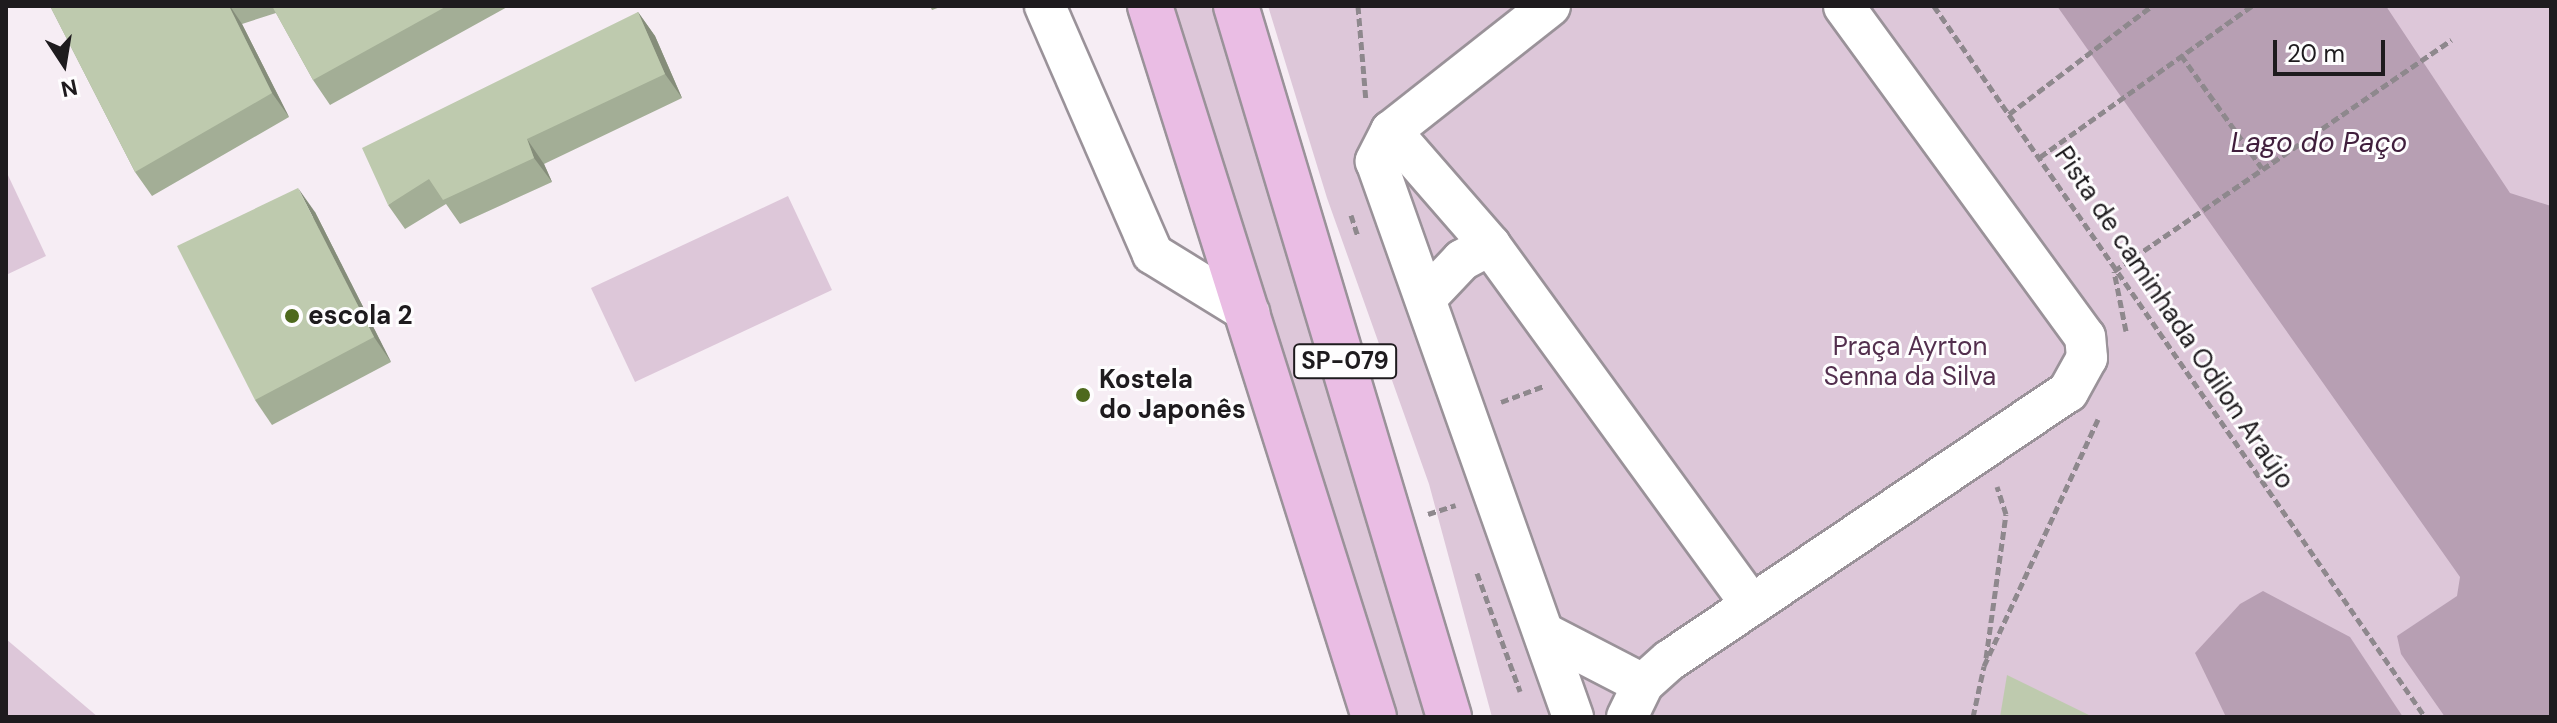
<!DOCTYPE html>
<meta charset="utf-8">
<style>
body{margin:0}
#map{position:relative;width:2557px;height:723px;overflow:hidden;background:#f6edf4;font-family:"DM Sans",sans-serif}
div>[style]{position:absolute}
.green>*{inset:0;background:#ddc7d9}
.water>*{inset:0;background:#b79fb3}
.path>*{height:5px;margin-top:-2.5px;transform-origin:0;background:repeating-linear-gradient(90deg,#8e888d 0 8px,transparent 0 12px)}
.roads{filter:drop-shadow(2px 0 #9a9299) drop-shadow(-2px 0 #9a9299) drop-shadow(0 2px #9a9299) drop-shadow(0 -2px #9a9299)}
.minor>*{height:40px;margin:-20px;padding:0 20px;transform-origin:20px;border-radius:20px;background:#fff}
.major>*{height:44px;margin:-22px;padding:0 22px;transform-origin:22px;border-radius:22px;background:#eabde4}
.wall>*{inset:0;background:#a3ae96}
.shaded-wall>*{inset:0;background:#858d7a}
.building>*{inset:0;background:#becaae}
.dots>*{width:22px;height:22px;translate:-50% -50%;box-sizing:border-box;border:4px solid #fefdfe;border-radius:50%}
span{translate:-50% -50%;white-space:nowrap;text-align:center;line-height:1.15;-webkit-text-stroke:6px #fefdfe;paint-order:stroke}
.shield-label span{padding:2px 6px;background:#fefdfe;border:2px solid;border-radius:6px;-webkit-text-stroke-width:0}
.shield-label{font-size:24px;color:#1e1b1e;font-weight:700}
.poi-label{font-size:26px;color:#1e1b1e;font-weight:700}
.left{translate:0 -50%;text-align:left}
.street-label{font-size:26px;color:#1e1b1e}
.park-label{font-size:26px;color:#532f4e}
.water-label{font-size:28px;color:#401e3c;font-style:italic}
.frame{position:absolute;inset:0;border:8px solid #1e1b1e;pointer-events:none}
.north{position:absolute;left:24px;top:24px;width:80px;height:80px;-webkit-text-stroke:6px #fefdfe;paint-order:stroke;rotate:168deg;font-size:22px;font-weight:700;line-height:32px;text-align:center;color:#1e1b1e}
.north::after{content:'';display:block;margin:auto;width:28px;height:36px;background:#1e1b1e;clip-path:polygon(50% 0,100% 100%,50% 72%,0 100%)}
.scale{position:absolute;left:2273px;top:40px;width:112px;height:36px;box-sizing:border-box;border:4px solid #1e1b1e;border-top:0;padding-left:10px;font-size:24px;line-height:28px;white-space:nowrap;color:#1e1b1e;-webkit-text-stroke:6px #fefdfe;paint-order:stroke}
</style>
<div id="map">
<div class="green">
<i style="clip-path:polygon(1173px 6px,1211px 6px,1257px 141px,1428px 717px,1391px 717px)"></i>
<i style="clip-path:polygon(1268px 6px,2551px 6px,2551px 717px,1492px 717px,1429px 484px,1327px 198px)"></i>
<i style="clip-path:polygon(6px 171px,46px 256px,6px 275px)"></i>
<i style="clip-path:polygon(788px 196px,832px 290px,635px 382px,591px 288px)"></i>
<i style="clip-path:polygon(6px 639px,98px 717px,6px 717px)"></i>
</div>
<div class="water">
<i style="clip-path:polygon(2057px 6px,2386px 6px,2510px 193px,2551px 206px,2551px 717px,2445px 717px,2401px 654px,2397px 636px,2457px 596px,2460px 577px)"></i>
<i style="clip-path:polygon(2263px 591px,2350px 637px,2403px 717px,2226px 717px,2195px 653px,2240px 604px)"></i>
</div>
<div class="path">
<i style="left:1358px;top:6px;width:95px;rotate:85.2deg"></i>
<i style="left:1934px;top:6px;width:864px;rotate:55.37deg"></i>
<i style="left:2181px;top:55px;width:139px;rotate:54.4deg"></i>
<i style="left:2009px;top:114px;width:179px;rotate:-37.1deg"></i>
<i style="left:2040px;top:157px;width:260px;rotate:-35.5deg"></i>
<i style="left:1351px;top:215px;width:22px;rotate:72deg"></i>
<i style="left:2126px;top:331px;width:61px;rotate:-101.3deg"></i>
<i style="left:2114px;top:271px;width:409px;rotate:-34.4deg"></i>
<i style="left:1501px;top:402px;width:46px;rotate:-20.4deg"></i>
<i style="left:1428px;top:514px;width:29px;rotate:-18deg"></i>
<i style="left:1477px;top:573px;width:126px;rotate:70deg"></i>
<i style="left:1986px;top:658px;width:145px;rotate:-82.1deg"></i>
<i style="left:2006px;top:514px;width:29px;rotate:-108deg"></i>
<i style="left:1973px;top:717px;width:52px;rotate:-77.8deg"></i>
<i style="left:1984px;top:666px;width:272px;rotate:-65.2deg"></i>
</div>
<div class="roads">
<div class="minor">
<i style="left:1045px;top:6px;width:270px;rotate:66.5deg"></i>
<i style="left:1153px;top:254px;width:113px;rotate:31.6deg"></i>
<i style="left:1550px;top:6px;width:202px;rotate:141.8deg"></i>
<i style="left:1391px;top:131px;width:34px;rotate:117deg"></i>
<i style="left:1376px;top:161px;width:590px;rotate:70.49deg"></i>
<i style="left:1391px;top:131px;width:151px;rotate:49deg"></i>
<i style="left:1427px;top:297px;width:51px;rotate:-46.6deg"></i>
<i style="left:1462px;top:260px;width:32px;rotate:-28deg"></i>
<i style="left:1490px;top:245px;width:445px;rotate:54deg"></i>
<i style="left:1544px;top:633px;width:111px;rotate:27.3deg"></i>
<i style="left:1627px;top:717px;width:37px;rotate:-64deg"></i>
<i style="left:1643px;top:684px;width:36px;rotate:-42deg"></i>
<i style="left:1670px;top:660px;width:480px;rotate:-34deg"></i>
<i style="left:2068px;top:392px;width:39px;rotate:-61deg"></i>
<i style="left:2087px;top:358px;width:21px;rotate:-95deg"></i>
<i style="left:2085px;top:337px;width:409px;rotate:-126.1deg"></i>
</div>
<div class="major">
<i style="left:1150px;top:6px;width:745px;rotate:72.51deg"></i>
<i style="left:1236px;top:6px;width:742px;rotate:73.32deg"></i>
</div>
</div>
<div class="wall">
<i style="clip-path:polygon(50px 6px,509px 6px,330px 105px,313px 80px,276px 13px,242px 24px,289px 117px,152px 196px,135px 172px)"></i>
<i style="clip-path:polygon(930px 6px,943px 6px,932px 10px)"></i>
<i style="clip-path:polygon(638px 12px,655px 36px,682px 98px,544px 164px,552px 182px,460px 224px,446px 204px,405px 229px,388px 205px)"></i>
<i style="clip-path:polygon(315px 212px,391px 362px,272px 425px,255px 400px)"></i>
</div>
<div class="shaded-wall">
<i style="clip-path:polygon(229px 6px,230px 6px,242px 24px,289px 117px,272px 93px)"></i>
<i style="clip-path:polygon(638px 12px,655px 36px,682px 98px,665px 74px)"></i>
<i style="clip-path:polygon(527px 139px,544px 164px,552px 182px,534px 158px)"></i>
<i style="clip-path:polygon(298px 188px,315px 212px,391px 362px,374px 337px)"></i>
</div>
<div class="building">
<i style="clip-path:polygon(50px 6px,229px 6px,272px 93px,135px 172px)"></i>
<i style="clip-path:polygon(272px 6px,447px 6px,313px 80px)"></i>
<i style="clip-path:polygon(638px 12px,665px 74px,527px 139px,534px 158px,443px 200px,429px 179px,388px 205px,362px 148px)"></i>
<i style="clip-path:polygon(298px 188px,374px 337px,255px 400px,177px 246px)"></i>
<i style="clip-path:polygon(2007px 675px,2093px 717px,2000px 717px)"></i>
</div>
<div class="dots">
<i style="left:292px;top:316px;background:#4e691d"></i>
<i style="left:1083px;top:395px;background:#4e691d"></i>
</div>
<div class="shield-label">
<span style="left:1345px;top:361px">SP-079</span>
</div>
<div class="poi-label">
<span class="left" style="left:308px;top:316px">escola 2</span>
<span class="left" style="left:1099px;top:395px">Kostela<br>do Japonês</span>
</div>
<div class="street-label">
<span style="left:2174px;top:318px;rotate:56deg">Pista de caminhada Odilon Araújo</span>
</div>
<div class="park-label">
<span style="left:1910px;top:362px">Praça Ayrton<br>Senna da Silva</span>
</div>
<div class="water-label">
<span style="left:2319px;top:143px">Lago do Paço</span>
</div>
<div class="frame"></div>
<div class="north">N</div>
<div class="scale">20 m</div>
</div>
